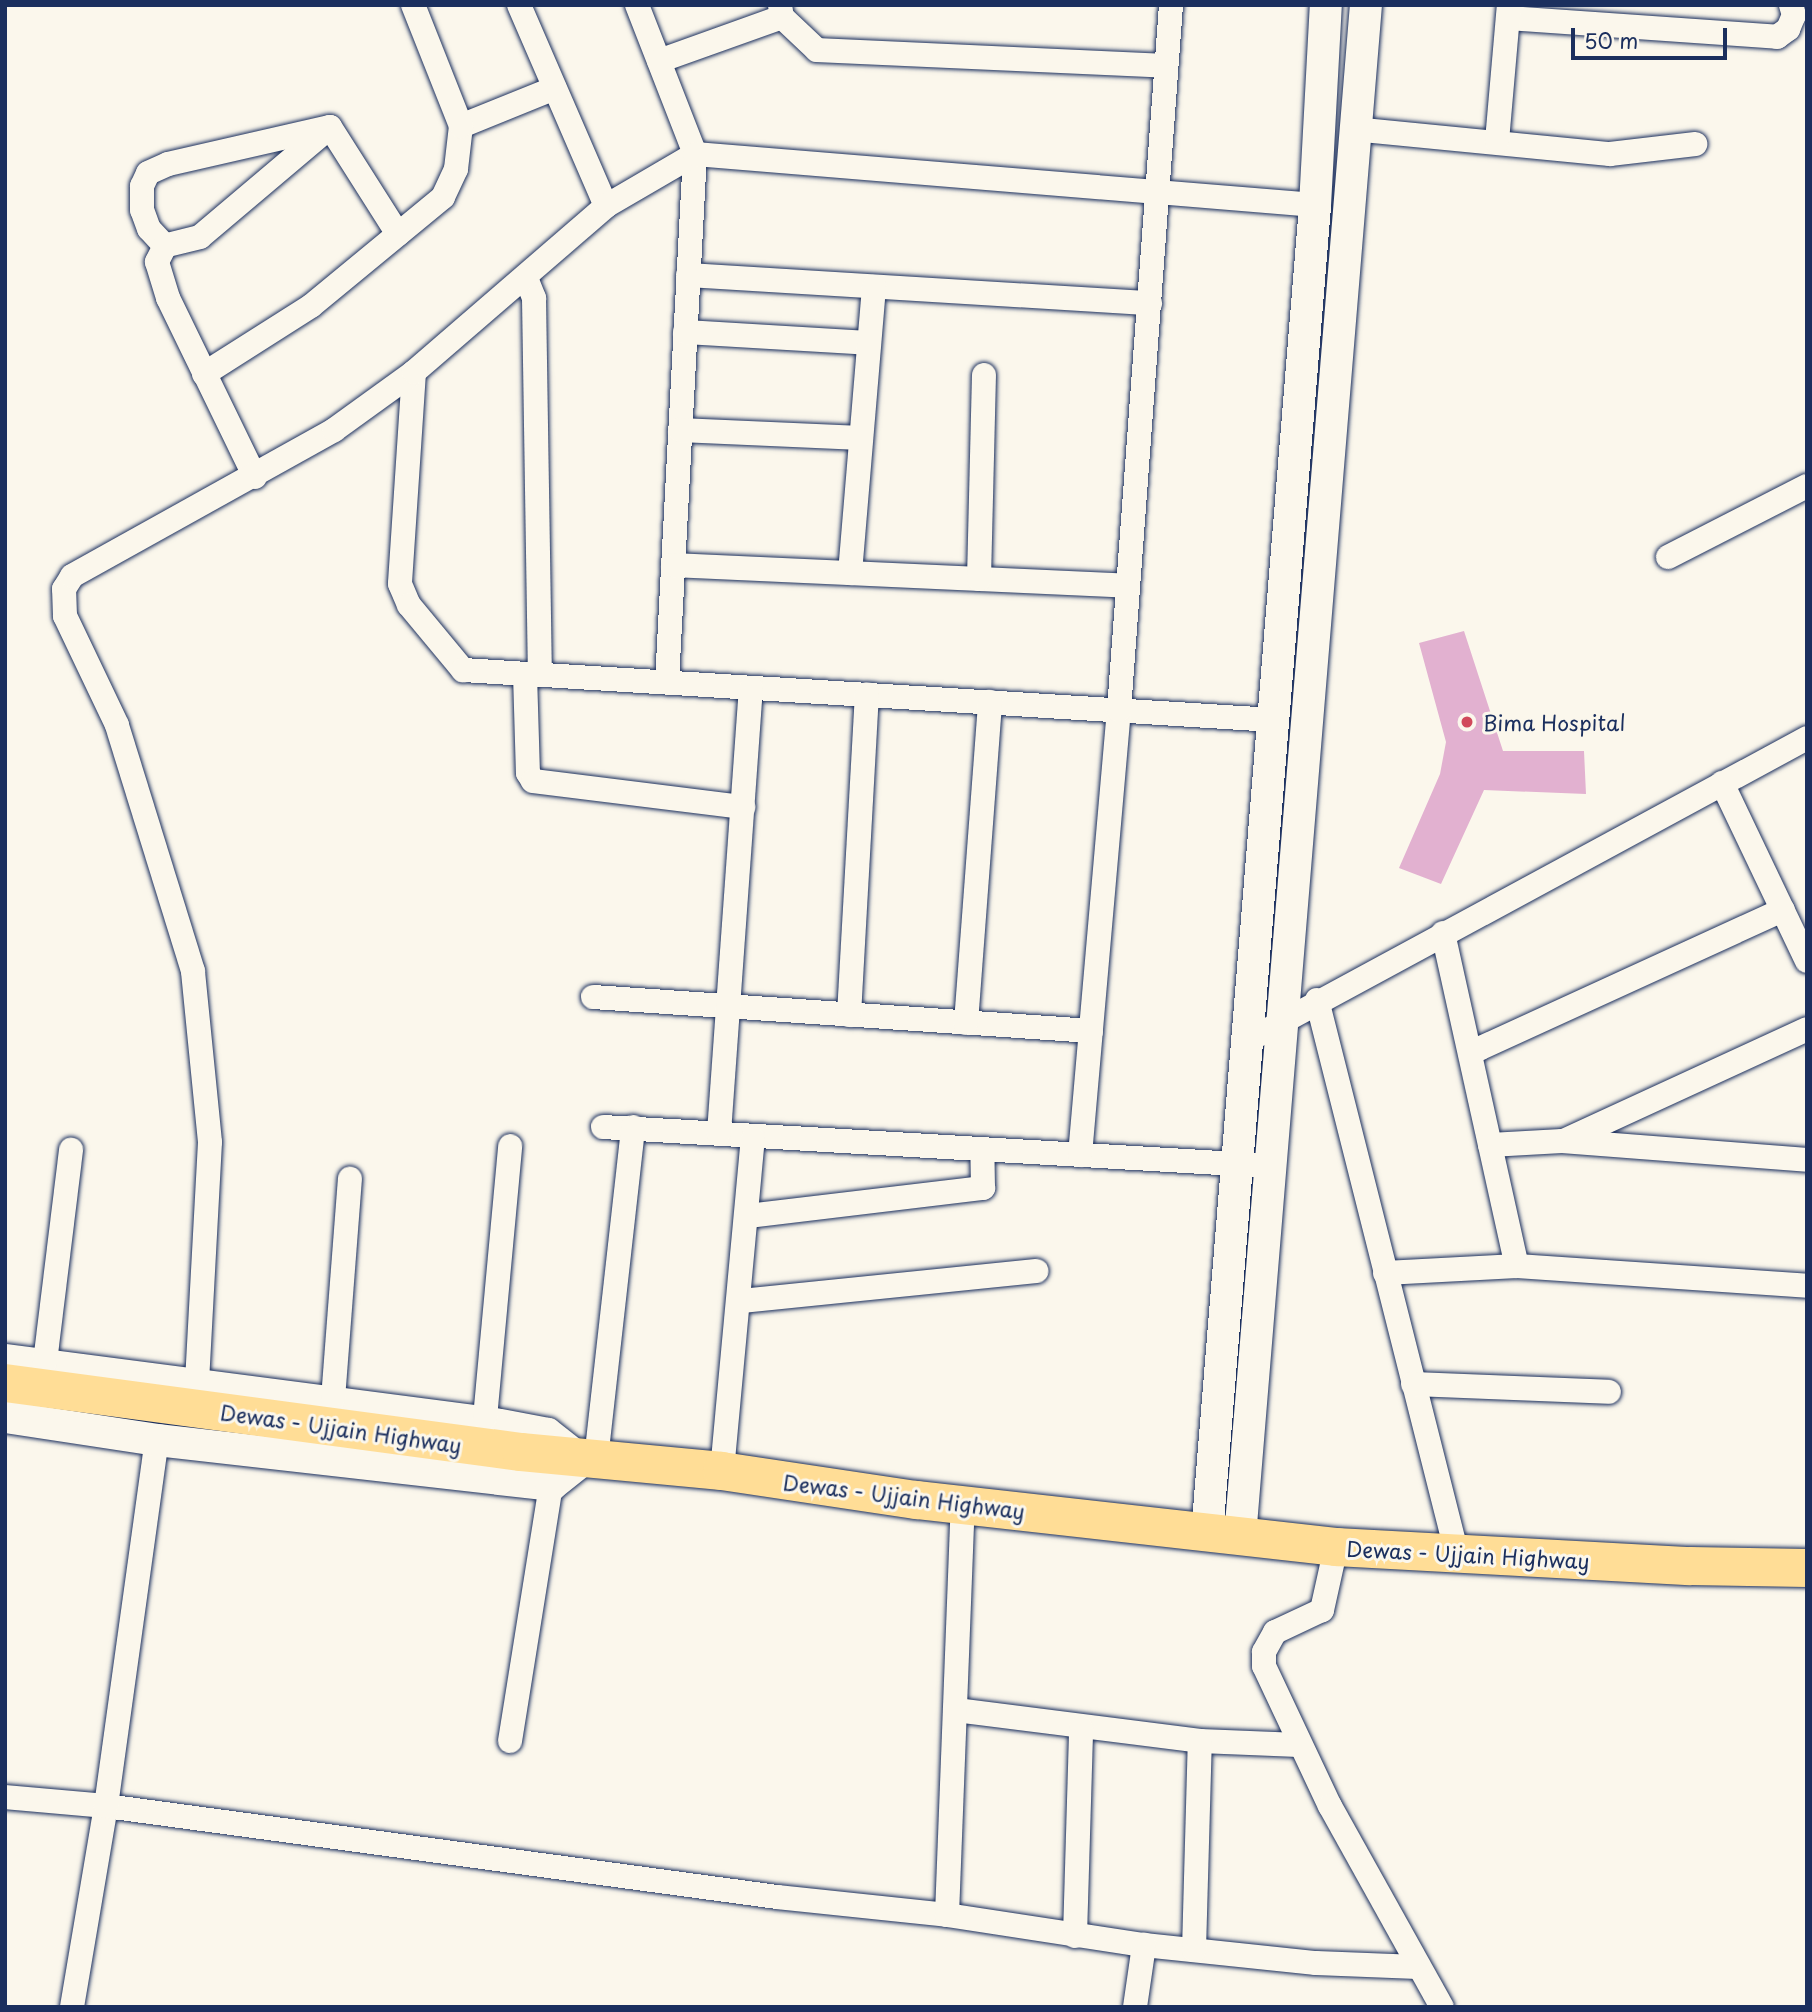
<!DOCTYPE html>
<style>
body{margin:0}
#map{position:relative;width:1812px;height:2012px;overflow:hidden;background:#fbf7ec;font-family:"Playpen Sans",sans-serif}
div>[style]{position:absolute}
.building>*{inset:0;background:#e2b1d0}
.roads{filter:drop-shadow(0 0 2px #1b2f5e) drop-shadow(0 0 2px #1b2f5e)}
.minor>*{height:24px;margin:-12px;padding:0 12px;transform-origin:12px;border-radius:12px;background:#fbf7ec}
.tertiary>*{height:32px;margin:-16px;padding:0 16px;transform-origin:16px;border-radius:16px;background:#fbf7ec}
.primary>*{height:38px;margin:-19px;padding:0 19px;transform-origin:19px;border-radius:19px;background:#ffdd96}
.dots>*{width:19px;height:19px;translate:-50% -50%;box-sizing:border-box;border:4px solid #fbf7ec;border-radius:50%}
span{translate:-50% -50%;white-space:nowrap;text-align:center;line-height:1.15;-webkit-text-stroke:6px #fbf7ec;paint-order:stroke}
.poi-label{font-size:21px;color:#1b2f5e}
.left{translate:0 -50%;text-align:left}
.street-label{font-size:21px;color:#1b2f5e}
.frame{position:absolute;inset:0;border:7px solid #1b2f5e;pointer-events:none}
.scale{position:absolute;left:1571px;top:28px;width:156px;height:32px;box-sizing:border-box;border:4px solid #1b2f5e;border-top:0;padding-left:9px;font-size:21px;line-height:24px;white-space:nowrap;color:#1b2f5e;-webkit-text-stroke:5px #fbf7ec;paint-order:stroke}
</style>
<div id="map">
<div class="building">
<i style="clip-path:polygon(1464px 631px,1503px 751px,1584px 751px,1586px 794px,1484px 790px,1441px 884px,1399px 868px,1440px 774px,1446px 742px,1419px 643px)"></i>
</div>
<div class="roads">
<div class="minor">
<i style="left:519px;top:5px;width:219px;rotate:66.6deg"></i>
<i style="left:637px;top:5px;width:160px;rotate:68.7deg"></i>
<i style="left:695px;top:154px;width:529px;rotate:93.04deg"></i>
<i style="left:780px;top:5px;width:12px;rotate:81deg"></i>
<i style="left:782px;top:17px;width:48px;rotate:43.3deg"></i>
<i style="left:817px;top:50px;width:349px;rotate:2.6deg"></i>
<i style="left:1508px;top:18px;width:270px;rotate:4deg"></i>
<i style="left:1777px;top:37px;width:14px;rotate:-36deg"></i>
<i style="left:1788px;top:29px;width:15px;rotate:-67deg"></i>
<i style="left:1794px;top:15px;width:10px;rotate:-107deg"></i>
<i style="left:659px;top:61px;width:131px;rotate:-19.7deg"></i>
<i style="left:461px;top:126px;width:101px;rotate:-22deg"></i>
<i style="left:330px;top:127px;width:170px;rotate:139.8deg"></i>
<i style="left:200px;top:237px;width:36px;rotate:166deg"></i>
<i style="left:165px;top:246px;width:23px;rotate:-133deg"></i>
<i style="left:149px;top:229px;width:20px;rotate:-110deg"></i>
<i style="left:142px;top:210px;width:24px;rotate:-90deg"></i>
<i style="left:142px;top:186px;width:14px;rotate:-65deg"></i>
<i style="left:148px;top:173px;width:22px;rotate:-24deg"></i>
<i style="left:168px;top:164px;width:166px;rotate:-12.9deg"></i>
<i style="left:330px;top:127px;width:127px;rotate:57.6deg"></i>
<i style="left:1353px;top:129px;width:258px;rotate:5.6deg"></i>
<i style="left:1610px;top:154px;width:86px;rotate:-6.7deg"></i>
<i style="left:1497px;top:141px;width:137px;rotate:-85deg"></i>
<i style="left:165px;top:246px;width:18px;rotate:117deg"></i>
<i style="left:157px;top:262px;width:38px;rotate:73deg"></i>
<i style="left:168px;top:298px;width:199px;rotate:64.1deg"></i>
<i style="left:688px;top:275px;width:463px;rotate:3.5deg"></i>
<i style="left:526px;top:278px;width:22px;rotate:68deg"></i>
<i style="left:534px;top:298px;width:376px;rotate:89.1deg"></i>
<i style="left:685px;top:332px;width:184px;rotate:3.4deg"></i>
<i style="left:414px;top:372px;width:212px;rotate:93.8deg"></i>
<i style="left:400px;top:584px;width:23px;rotate:67deg"></i>
<i style="left:409px;top:605px;width:85px;rotate:50.3deg"></i>
<i style="left:463px;top:670px;width:813px;rotate:3.53deg"></i>
<i style="left:204px;top:374px;width:127px;rotate:-32.4deg"></i>
<i style="left:311px;top:306px;width:171px;rotate:-39.5deg"></i>
<i style="left:443px;top:197px;width:31px;rotate:-65deg"></i>
<i style="left:456px;top:169px;width:43px;rotate:-83.4deg"></i>
<i style="left:461px;top:126px;width:130px;rotate:-111.6deg"></i>
<i style="left:680px;top:430px;width:181px;rotate:2.5deg"></i>
<i style="left:1668px;top:557px;width:156px;rotate:-27.1deg"></i>
<i style="left:673px;top:565px;width:455px;rotate:2.6deg"></i>
<i style="left:850px;top:573px;width:287px;rotate:-85.2deg"></i>
<i style="left:979px;top:579px;width:204px;rotate:-88.6deg"></i>
<i style="left:525px;top:674px;width:99px;rotate:88.3deg"></i>
<i style="left:528px;top:773px;width:9px;rotate:58deg"></i>
<i style="left:533px;top:781px;width:212px;rotate:7.1deg"></i>
<i style="left:1722px;top:783px;width:197px;rotate:64.5deg"></i>
<i style="left:1443px;top:933px;width:341px;rotate:77.5deg"></i>
<i style="left:593px;top:997px;width:499px;rotate:3.9deg"></i>
<i style="left:1317px;top:1000px;width:571px;rotate:75.82deg"></i>
<i style="left:849px;top:1015px;width:321px;rotate:-86.8deg"></i>
<i style="left:966px;top:1023px;width:322px;rotate:-85.7deg"></i>
<i style="left:1249px;top:1040px;width:634px;rotate:-28.42deg"></i>
<i style="left:1470px;top:1053px;width:344px;rotate:-24.6deg"></i>
<i style="left:603px;top:1127px;width:669px;rotate:3.34deg"></i>
<i style="left:719px;top:1133px;width:446px;rotate:-85.9deg"></i>
<i style="left:1566px;top:1140px;width:265px;rotate:-24.7deg"></i>
<i style="left:1490px;top:1145px;width:72px;rotate:-3.2deg"></i>
<i style="left:1562px;top:1141px;width:246px;rotate:4.4deg"></i>
<i style="left:1080px;top:1155px;width:447px;rotate:-85deg"></i>
<i style="left:1119px;top:710px;width:707px;rotate:-85.78deg"></i>
<i style="left:748px;top:1216px;width:237px;rotate:-6.8deg"></i>
<i style="left:983px;top:1188px;width:39px;rotate:-91deg"></i>
<i style="left:1385px;top:1273px;width:132px;rotate:-3deg"></i>
<i style="left:1517px;top:1266px;width:291px;rotate:3.9deg"></i>
<i style="left:741px;top:1301px;width:297px;rotate:-5.8deg"></i>
<i style="left:5px;top:1356px;width:484px;rotate:7.4deg"></i>
<i style="left:485px;top:1418px;width:65px;rotate:10.6deg"></i>
<i style="left:549px;top:1430px;width:42px;rotate:38.2deg"></i>
<i style="left:45px;top:1362px;width:214px;rotate:-83deg"></i>
<i style="left:197px;top:1382px;width:240px;rotate:-86.9deg"></i>
<i style="left:210px;top:1142px;width:172px;rotate:-95.7deg"></i>
<i style="left:193px;top:971px;width:257px;rotate:-107.2deg"></i>
<i style="left:117px;top:725px;width:121px;rotate:-115.5deg"></i>
<i style="left:65px;top:616px;width:27px;rotate:-92deg"></i>
<i style="left:64px;top:589px;width:15px;rotate:-58deg"></i>
<i style="left:72px;top:576px;width:300px;rotate:-29.1deg"></i>
<i style="left:334px;top:430px;width:99px;rotate:-35.9deg"></i>
<i style="left:414px;top:372px;width:254px;rotate:-40.8deg"></i>
<i style="left:606px;top:206px;width:103px;rotate:-30.3deg"></i>
<i style="left:695px;top:154px;width:622px;rotate:4.7deg"></i>
<i style="left:1413px;top:1384px;width:196px;rotate:2.3deg"></i>
<i style="left:333px;top:1399px;width:221px;rotate:-85.6deg"></i>
<i style="left:485px;top:1418px;width:273px;rotate:-84.7deg"></i>
<i style="left:596px;top:1459px;width:334px;rotate:-83.6deg"></i>
<i style="left:722px;top:1471px;width:334px;rotate:-84.7deg"></i>
<i style="left:1336px;top:1547px;width:65px;rotate:102.5deg"></i>
<i style="left:1322px;top:1610px;width:52px;rotate:154.9deg"></i>
<i style="left:1275px;top:1632px;width:23px;rotate:119deg"></i>
<i style="left:1264px;top:1652px;width:14px;rotate:90deg"></i>
<i style="left:1264px;top:1666px;width:155px;rotate:64.8deg"></i>
<i style="left:1330px;top:1806px;width:230px;rotate:60.9deg"></i>
<i style="left:956px;top:1710px;width:246px;rotate:7.2deg"></i>
<i style="left:1200px;top:1741px;width:99px;rotate:2.3deg"></i>
<i style="left:510px;top:1741px;width:259px;rotate:-80.9deg"></i>
<i style="left:5px;top:1797px;width:101px;rotate:5.1deg"></i>
<i style="left:106px;top:1806px;width:677px;rotate:7.72deg"></i>
<i style="left:777px;top:1897px;width:171px;rotate:6deg"></i>
<i style="left:947px;top:1915px;width:199px;rotate:8.7deg"></i>
<i style="left:1144px;top:1945px;width:173px;rotate:6deg"></i>
<i style="left:1316px;top:1963px;width:102px;rotate:2.2deg"></i>
<i style="left:947px;top:1915px;width:410px;rotate:-87.8deg"></i>
<i style="left:1075px;top:1936px;width:208px;rotate:-88.3deg"></i>
<i style="left:1194px;top:1950px;width:209px;rotate:-88.4deg"></i>
<i style="left:72px;top:2007px;width:204px;rotate:-80.4deg"></i>
<i style="left:106px;top:1806px;width:370px;rotate:-82.1deg"></i>
<i style="left:1135px;top:2007px;width:63px;rotate:-81.7deg"></i>
</div>
<div class="tertiary">
<i style="left:5px;top:1417px;width:154px;rotate:8.6deg"></i>
<i style="left:157px;top:1440px;width:397px;rotate:6.5deg"></i>
<i style="left:551px;top:1485px;width:43px;rotate:-38.5deg"></i>
<i style="left:1207px;top:1534px;width:1333px;rotate:-85.35deg"></i>
<i style="left:1315px;top:205px;width:200px;rotate:-86.9deg"></i>
<i style="left:1240px;top:1537px;width:1537px;rotate:-85.3deg"></i>
</div>
<div class="primary">
<i style="left:5px;top:1383px;width:521px;rotate:7.62deg"></i>
<i style="left:521px;top:1452px;width:202px;rotate:5.4deg"></i>
<i style="left:722px;top:1471px;width:197px;rotate:8.5deg"></i>
<i style="left:917px;top:1500px;width:422px;rotate:6.4deg"></i>
<i style="left:1336px;top:1547px;width:355px;rotate:3.1deg"></i>
<i style="left:1690px;top:1566px;width:117px;rotate:1deg"></i>
</div>
</div>
<div class="dots">
<i style="left:1467px;top:722px;background:#d1495b"></i>
</div>
<div class="poi-label">
<span class="left" style="left:1483px;top:722px">Bima Hospital</span>
</div>
<div class="street-label">
<span style="left:341px;top:1428px;rotate:8deg">Dewas - Ujjain Highway</span>
<span style="left:904px;top:1496px;rotate:7deg">Dewas - Ujjain Highway</span>
<span style="left:1468px;top:1554px;rotate:3deg">Dewas - Ujjain Highway</span>
</div>
<div class="frame"></div>
<div class="scale">50 m</div>
</div>
